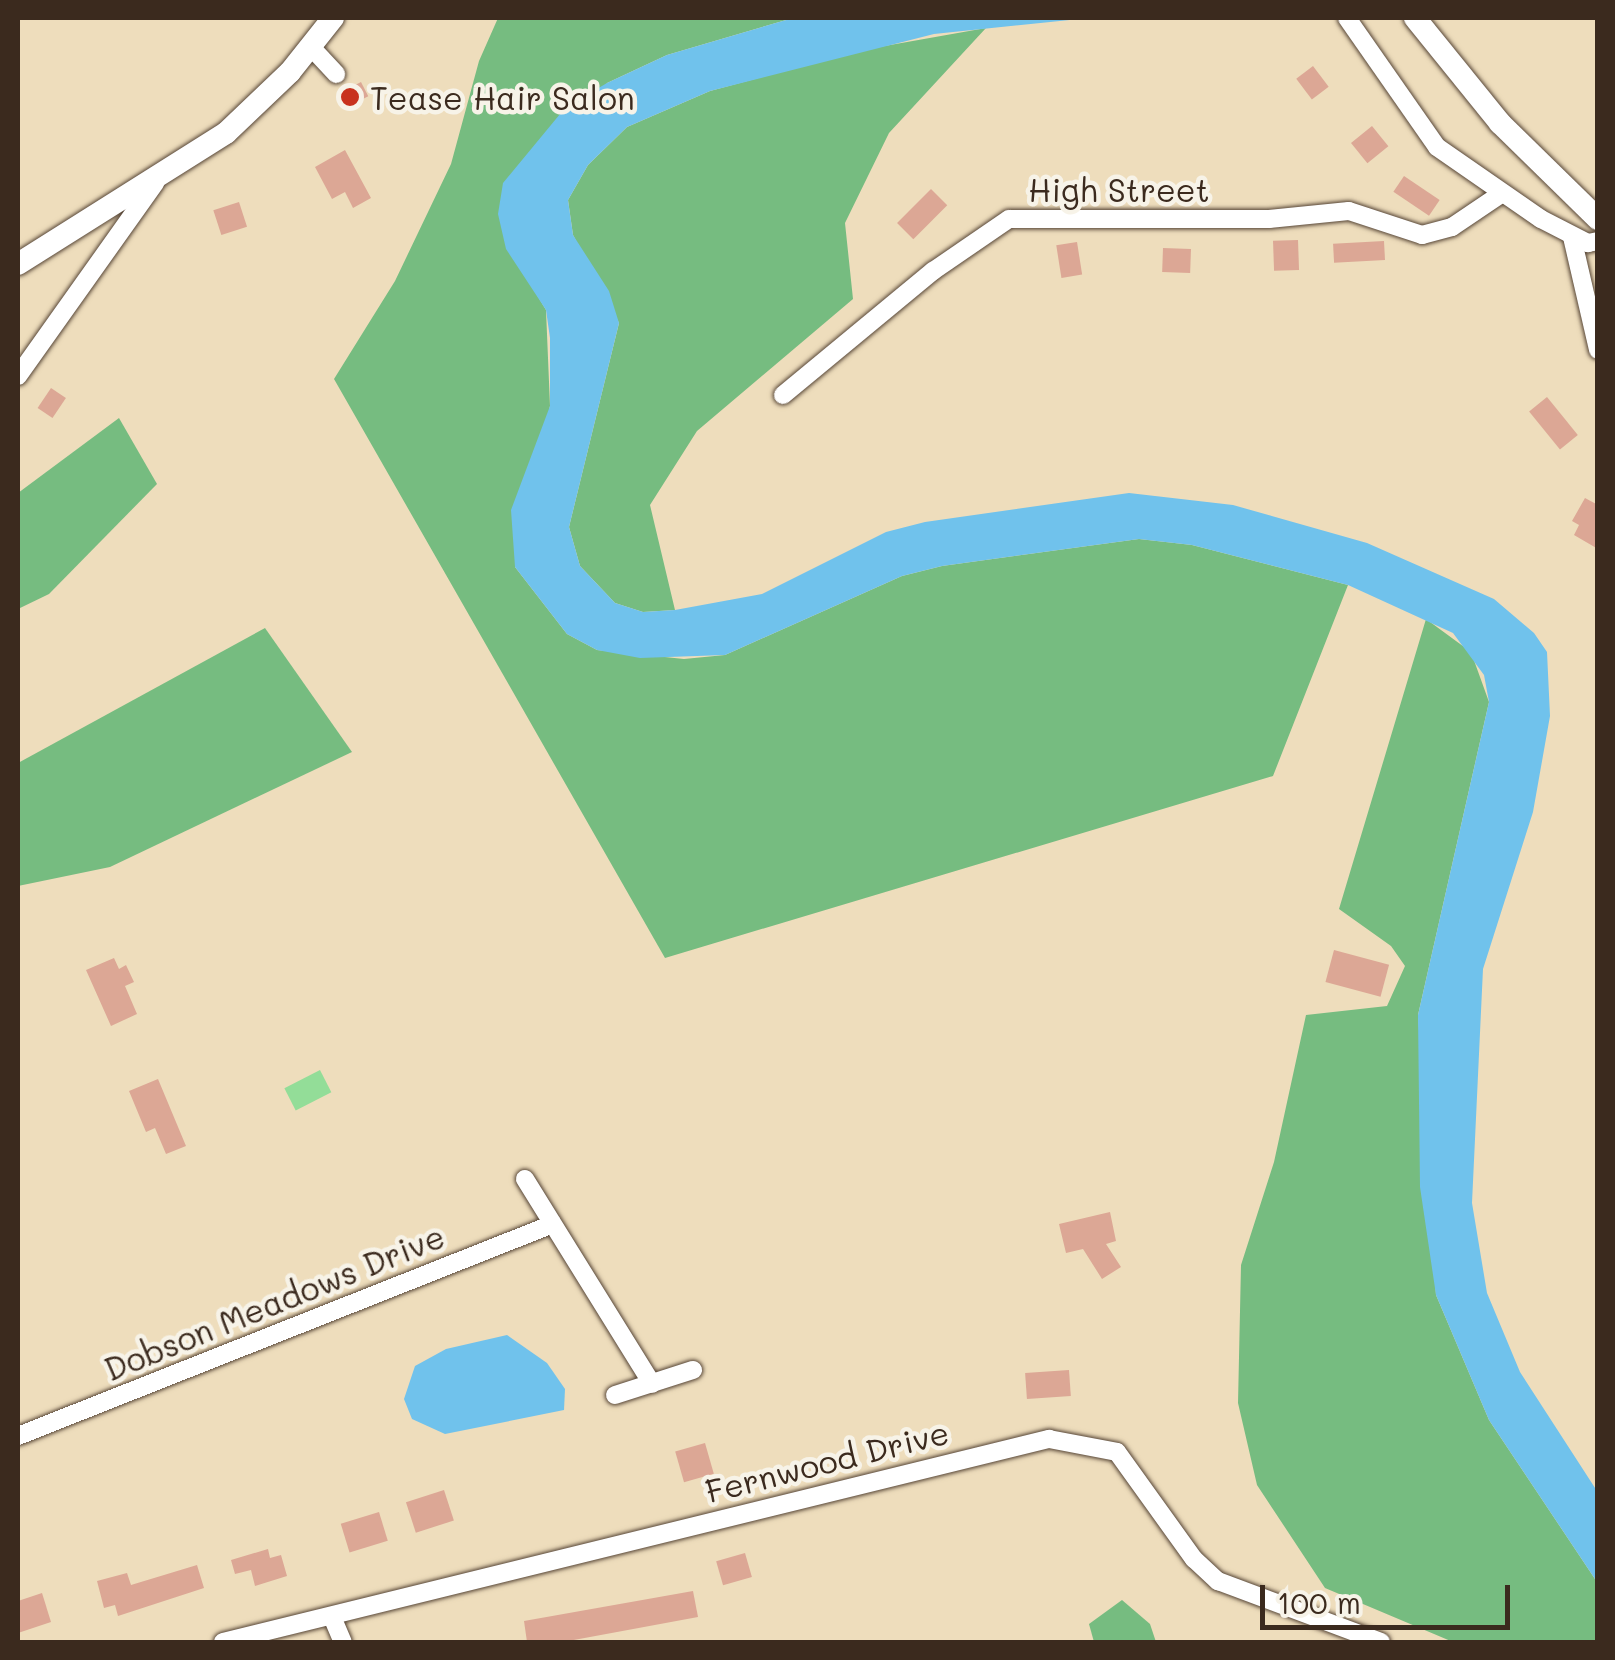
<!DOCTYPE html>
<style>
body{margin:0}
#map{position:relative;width:1615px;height:1660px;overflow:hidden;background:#eeddbc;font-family:Mali,sans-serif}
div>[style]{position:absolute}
.green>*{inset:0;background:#93dd98;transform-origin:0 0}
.forest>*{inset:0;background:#76bc80}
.water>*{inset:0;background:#70c2ec}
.building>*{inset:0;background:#dca795;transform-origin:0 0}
.roads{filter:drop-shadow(0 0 2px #564536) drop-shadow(0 0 2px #564536)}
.minor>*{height:18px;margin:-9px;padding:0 9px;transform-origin:9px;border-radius:9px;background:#fff}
.major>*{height:22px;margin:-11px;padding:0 11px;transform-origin:11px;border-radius:11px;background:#fff}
.dots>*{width:28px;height:28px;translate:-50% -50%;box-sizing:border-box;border:5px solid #f7f3e8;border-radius:50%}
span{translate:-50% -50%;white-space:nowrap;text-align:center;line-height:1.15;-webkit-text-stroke:9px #f7f3e8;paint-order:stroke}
.poi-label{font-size:32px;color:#3b2a1e}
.left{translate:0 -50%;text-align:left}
.street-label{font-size:32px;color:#3b2a1e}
.frame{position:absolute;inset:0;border:20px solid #3b2a1e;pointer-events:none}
.scale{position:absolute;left:1260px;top:1585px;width:250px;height:45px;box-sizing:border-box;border:5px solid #3b2a1e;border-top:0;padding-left:12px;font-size:30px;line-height:35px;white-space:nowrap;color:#3b2a1e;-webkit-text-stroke:8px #f7f3e8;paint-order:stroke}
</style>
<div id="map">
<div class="green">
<i style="left:320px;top:1070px;width:25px;height:40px;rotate:63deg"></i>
</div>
<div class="forest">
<i style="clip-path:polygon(498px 18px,793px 18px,667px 55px,607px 83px,528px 280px,546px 310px,550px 406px,515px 567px,567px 634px,597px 650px,684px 659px,725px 655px,902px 576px,942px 566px,1139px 539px,1192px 545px,1348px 585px,1273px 776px,665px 958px,334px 379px,395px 281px,451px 164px,479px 61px)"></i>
<i style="clip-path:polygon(986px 28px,889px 133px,845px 223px,853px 299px,697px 431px,650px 505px,675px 610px,643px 612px,615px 603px,580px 566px,569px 527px,619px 323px,573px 235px,568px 200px,588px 165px,627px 127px,710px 91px,862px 50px)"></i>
<i style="clip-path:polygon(119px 418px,157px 484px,49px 594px,18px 609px,18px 493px)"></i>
<i style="clip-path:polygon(1426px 619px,1471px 652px,1489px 702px,1418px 1015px,1436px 1295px,1489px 1420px,1597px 1582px,1597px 1642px,1453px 1642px,1325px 1588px,1257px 1485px,1238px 1403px,1241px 1265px,1274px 1162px,1306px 1015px,1387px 1006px,1405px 966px,1391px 946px,1339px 909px)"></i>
<i style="clip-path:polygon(265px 628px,352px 752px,110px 867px,18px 886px,18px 763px)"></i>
<i style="clip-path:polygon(1122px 1600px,1150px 1624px,1156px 1642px,1094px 1642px,1089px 1624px)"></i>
</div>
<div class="water">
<i style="clip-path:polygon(793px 18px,1089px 18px,934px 34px,710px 91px,627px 127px,588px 165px,568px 200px,573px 235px,609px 291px,619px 323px,569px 527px,580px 566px,615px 603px,643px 612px,675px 610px,762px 594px,886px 532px,925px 522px,1129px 493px,1233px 505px,1367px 543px,1494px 599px,1534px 633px,1547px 652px,1550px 716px,1533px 812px,1483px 969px,1472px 1203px,1487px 1293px,1520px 1372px,1597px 1491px,1597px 1582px,1489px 1420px,1436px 1295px,1420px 1187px,1418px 1015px,1489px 702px,1484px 675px,1453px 633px,1348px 585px,1192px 545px,1139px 539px,942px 566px,902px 576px,725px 655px,640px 658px,597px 650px,567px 634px,515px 567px,511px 510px,550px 406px,550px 338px,546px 310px,506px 249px,498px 214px,503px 183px,565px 108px,607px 83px,667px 55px)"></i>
<i style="clip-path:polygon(507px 1335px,547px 1363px,565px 1389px,564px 1410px,445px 1434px,412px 1419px,404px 1399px,415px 1366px,446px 1349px)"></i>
</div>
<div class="building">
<i style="left:1313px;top:66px;width:26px;height:21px;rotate:53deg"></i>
<i style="left:361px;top:82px;width:16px;height:22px;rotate:63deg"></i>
<i style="left:1372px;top:126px;width:26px;height:27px;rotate:51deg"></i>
<i style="clip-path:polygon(345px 150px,371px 198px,353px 208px,345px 192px,332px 199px,315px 167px)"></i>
<i style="left:1404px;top:176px;width:43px;height:19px;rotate:34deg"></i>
<i style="left:931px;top:189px;width:23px;height:48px;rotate:45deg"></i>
<i style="left:239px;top:202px;width:26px;height:27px;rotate:72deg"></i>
<i style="left:1298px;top:240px;width:30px;height:25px;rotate:88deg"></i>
<i style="left:1384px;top:241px;width:19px;height:51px;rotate:87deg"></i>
<i style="left:1077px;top:242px;width:33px;height:21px;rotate:81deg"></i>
<i style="left:1163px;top:248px;width:28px;height:24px;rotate:2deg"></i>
<i style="left:51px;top:388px;width:18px;height:24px;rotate:34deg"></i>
<i style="left:1547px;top:397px;width:49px;height:23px;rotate:51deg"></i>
<i style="clip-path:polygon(1585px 498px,1598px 505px,1598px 549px,1574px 535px,1579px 525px,1572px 521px)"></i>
<i style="left:1334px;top:950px;width:57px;height:33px;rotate:15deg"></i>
<i style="clip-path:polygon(114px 958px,119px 969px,126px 965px,134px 982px,125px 986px,137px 1014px,111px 1026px,86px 970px)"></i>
<i style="clip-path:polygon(158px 1079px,186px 1146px,166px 1154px,155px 1128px,146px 1132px,129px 1091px)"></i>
<i style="clip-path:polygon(1110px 1212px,1116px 1241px,1106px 1244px,1121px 1267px,1102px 1279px,1083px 1249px,1066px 1253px,1059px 1224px)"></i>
<i style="left:1069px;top:1370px;width:26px;height:44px;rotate:86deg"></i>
<i style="left:705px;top:1443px;width:32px;height:31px;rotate:74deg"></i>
<i style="left:444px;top:1490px;width:32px;height:40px;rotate:72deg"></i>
<i style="left:379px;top:1512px;width:30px;height:40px;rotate:73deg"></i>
<i style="clip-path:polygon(268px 1549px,270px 1558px,281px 1555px,287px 1576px,255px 1586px,251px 1570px,235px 1574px,231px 1560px)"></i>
<i style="left:745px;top:1553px;width:25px;height:30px;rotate:74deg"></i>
<i style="clip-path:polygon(197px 1565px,204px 1588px,118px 1616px,115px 1605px,104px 1608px,97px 1581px,127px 1573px,131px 1585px)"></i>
<i style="clip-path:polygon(693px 1591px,698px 1617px,563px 1642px,527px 1642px,524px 1621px)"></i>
<i style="clip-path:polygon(42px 1593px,51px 1622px,18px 1633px,18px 1601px)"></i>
</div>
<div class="roads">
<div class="minor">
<i style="left:1347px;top:18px;width:157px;rotate:55.1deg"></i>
<i style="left:1437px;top:147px;width:126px;rotate:34.7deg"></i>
<i style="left:1541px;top:219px;width:53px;rotate:27.1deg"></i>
<i style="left:1588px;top:243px;width:10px;rotate:-11deg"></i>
<i style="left:311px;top:47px;width:37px;rotate:47deg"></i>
<i style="left:1572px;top:237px;width:116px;rotate:77deg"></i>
<i style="left:18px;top:376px;width:237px;rotate:-54.6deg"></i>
<i style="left:783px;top:395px;width:195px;rotate:-39.6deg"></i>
<i style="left:933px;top:271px;width:92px;rotate:-34.4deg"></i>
<i style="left:1009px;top:219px;width:260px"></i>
<i style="left:1269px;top:219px;width:80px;rotate:-5.7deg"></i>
<i style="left:1349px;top:211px;width:77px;rotate:18.2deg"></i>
<i style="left:1422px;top:235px;width:31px;rotate:-15deg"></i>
<i style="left:1452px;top:227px;width:59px;rotate:-34deg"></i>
<i style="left:525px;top:1179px;width:241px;rotate:58.2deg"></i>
<i style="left:615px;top:1395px;width:82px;rotate:-17.8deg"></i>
<i style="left:18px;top:1436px;width:575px;rotate:-21.62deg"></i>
<i style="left:333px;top:1619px;width:25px;rotate:67deg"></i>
<i style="left:223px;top:1642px;width:851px;rotate:-13.81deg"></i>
<i style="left:1049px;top:1439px;width:69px;rotate:10.8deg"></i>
<i style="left:1117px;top:1452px;width:132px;rotate:54.3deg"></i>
<i style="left:1194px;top:1559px;width:33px;rotate:43deg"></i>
<i style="left:1218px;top:1581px;width:174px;rotate:20.5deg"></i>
</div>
<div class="major">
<i style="left:1415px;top:18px;width:135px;rotate:51deg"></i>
<i style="left:1500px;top:123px;width:137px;rotate:44.4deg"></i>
<i style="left:18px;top:264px;width:246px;rotate:-32.2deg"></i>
<i style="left:226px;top:133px;width:88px;rotate:-43.6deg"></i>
<i style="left:290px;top:72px;width:69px;rotate:-51.5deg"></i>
</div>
</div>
<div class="dots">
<i style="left:350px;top:97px;background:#c8321e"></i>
</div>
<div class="poi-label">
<span class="left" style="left:370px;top:97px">Tease Hair Salon</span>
</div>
<div class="street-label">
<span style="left:1119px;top:189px">High Street</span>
<span style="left:274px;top:1302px;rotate:-22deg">Dobson Meadows Drive</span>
<span style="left:827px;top:1461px;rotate:-14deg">Fernwood Drive</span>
</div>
<div class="frame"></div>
<div class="scale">100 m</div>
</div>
